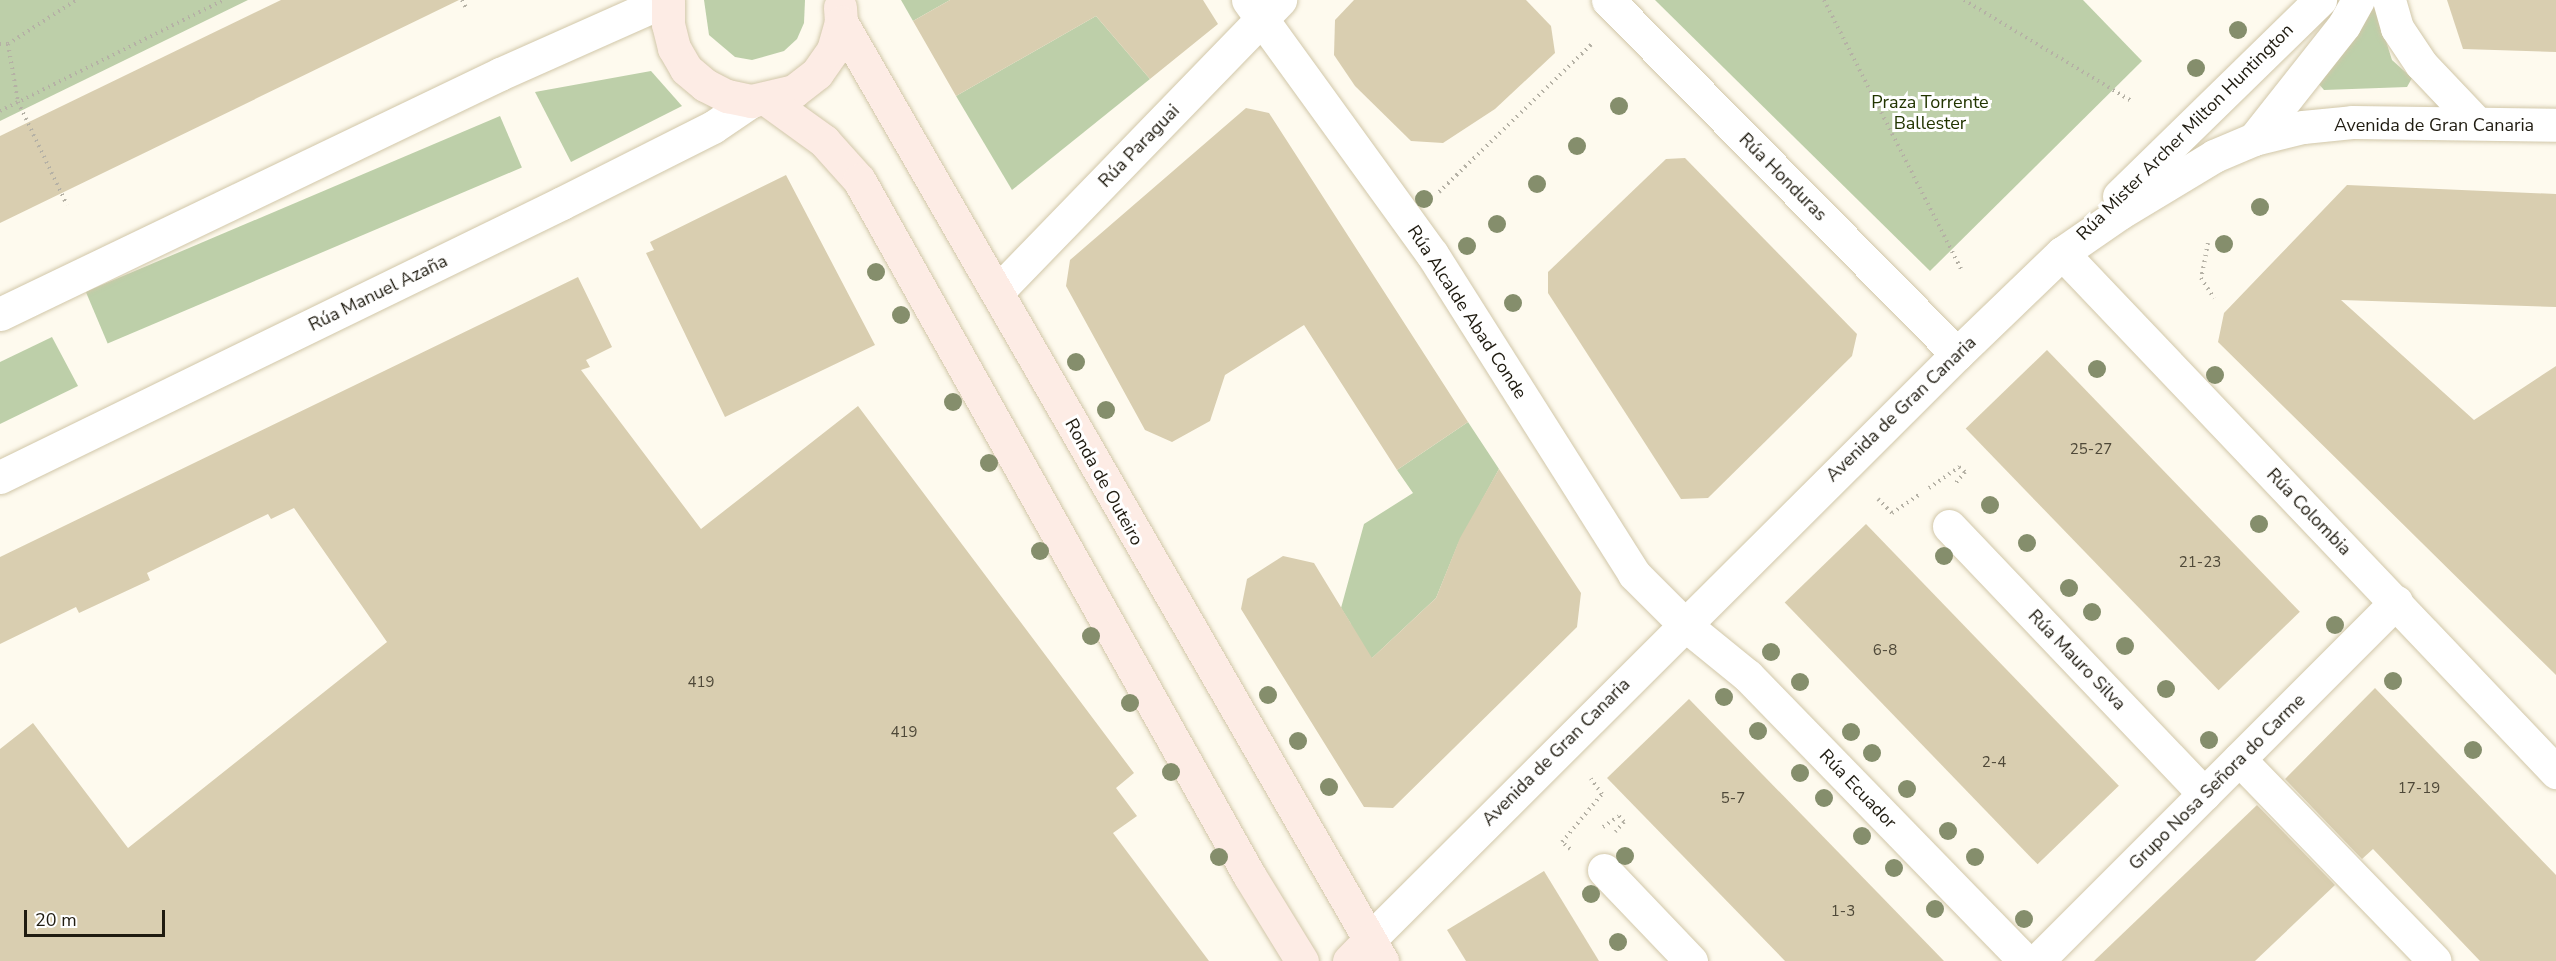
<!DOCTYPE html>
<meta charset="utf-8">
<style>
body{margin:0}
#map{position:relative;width:2556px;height:961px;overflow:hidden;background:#fefaee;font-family:"Nunito Sans",sans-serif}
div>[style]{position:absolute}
.green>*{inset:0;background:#bdcfa9;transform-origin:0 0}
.building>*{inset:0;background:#d9ceb0;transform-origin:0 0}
.path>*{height:4px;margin-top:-2px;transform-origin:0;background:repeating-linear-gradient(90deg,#b5b1a5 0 1.5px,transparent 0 6px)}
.roads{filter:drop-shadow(0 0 2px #d1c7a9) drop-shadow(0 0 2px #d1c7a9)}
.street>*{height:33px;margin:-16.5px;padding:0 16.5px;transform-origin:16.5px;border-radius:16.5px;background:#fff}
.secondary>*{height:33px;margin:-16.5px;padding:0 16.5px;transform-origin:16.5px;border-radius:16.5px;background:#fdece5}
.trees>*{width:18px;height:18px;margin:-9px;border-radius:50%;background:#858e6c}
span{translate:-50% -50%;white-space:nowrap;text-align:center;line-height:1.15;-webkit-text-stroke:6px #fff;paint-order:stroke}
.number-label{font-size:15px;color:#4e4838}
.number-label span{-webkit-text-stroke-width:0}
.park-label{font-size:18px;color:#223501}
.street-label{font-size:18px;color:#1f1b10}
.scale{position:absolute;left:24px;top:910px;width:141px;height:27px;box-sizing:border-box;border:3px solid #1f1b10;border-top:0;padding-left:8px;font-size:18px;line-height:21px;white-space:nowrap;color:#1f1b10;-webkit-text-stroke:4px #fff;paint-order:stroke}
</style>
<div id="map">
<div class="green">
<i style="clip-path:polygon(0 0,248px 0,0 121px)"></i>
<i style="clip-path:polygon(704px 0,805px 0,804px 23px,797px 39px,784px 51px,752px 60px,735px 57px,709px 35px)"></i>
<i style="clip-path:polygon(901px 0,950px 0,913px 21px)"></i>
<i style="clip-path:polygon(1655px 0,2083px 0,2142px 61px,1930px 271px)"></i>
<i style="clip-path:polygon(2373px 0,2392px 60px,2412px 78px,2407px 87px,2324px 90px,2318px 83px)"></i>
<i style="clip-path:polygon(1096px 16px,1150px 79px,1012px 190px,956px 96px)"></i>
<i style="clip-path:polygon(651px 71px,682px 106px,571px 162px,535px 92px)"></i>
<i style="left:500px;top:116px;width:56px;height:450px;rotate:67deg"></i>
<i style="clip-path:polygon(52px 337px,78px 386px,0 424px,0 362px)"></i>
<i style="clip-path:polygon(1468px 422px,1499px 469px,1458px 544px,1436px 598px,1371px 659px,1343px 629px,1351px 624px,1341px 608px,1364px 524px,1413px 493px,1397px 470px)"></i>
</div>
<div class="building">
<i style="clip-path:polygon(281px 0,459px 0,0 223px,0 136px)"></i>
<i style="clip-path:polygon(950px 0,1203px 0,1218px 24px,1150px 79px,1096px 16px,956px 96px,913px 21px)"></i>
<i style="clip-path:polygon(1354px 0,1526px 0,1551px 26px,1555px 53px,1495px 109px,1443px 143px,1411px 141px,1355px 86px,1334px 55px,1335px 20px)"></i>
<i style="clip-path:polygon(2447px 0,2556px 0,2556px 52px,2463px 49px)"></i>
<i style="clip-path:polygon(1246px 108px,1269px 113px,1468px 422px,1397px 470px,1304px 325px,1225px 375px,1210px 421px,1172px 442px,1145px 430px,1066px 286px,1070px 260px)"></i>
<i style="clip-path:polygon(1685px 158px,1857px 334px,1852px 356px,1708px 498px,1681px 499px,1548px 293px,1548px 272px,1666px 159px)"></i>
<i style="clip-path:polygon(786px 175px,875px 345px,725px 417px,646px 253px,654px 250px,650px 242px)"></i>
<i style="clip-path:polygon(2347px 185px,2556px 194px,2556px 307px,2341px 300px,2474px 420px,2556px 366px,2556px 675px,2218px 342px,2224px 313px)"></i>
<i style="clip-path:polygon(578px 277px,612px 347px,586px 360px,590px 367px,581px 370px,701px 529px,858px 406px,1134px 773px,1116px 788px,1137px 816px,1113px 833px,1209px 961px,0 961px,0 749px,33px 723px,128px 848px,387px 642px,294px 508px,271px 519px,268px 514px,147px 573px,150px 580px,79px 613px,76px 607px,0 644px,0 557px)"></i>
<i style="left:2047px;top:350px;width:364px;height:113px;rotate:46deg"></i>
<i style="clip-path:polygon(1499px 469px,1581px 593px,1577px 627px,1393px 808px,1364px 807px,1241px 609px,1247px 579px,1283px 556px,1314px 563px,1372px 658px,1436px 598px,1460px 538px)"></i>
<i style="left:1866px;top:524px;width:364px;height:113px;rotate:46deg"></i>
<i style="clip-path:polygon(2375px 688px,2556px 875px,2556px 961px,2480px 961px,2373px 849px,2362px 859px,2285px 779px)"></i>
<i style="clip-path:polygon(1689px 699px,1878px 893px,1944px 961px,1785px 961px,1607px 778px)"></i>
<i style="clip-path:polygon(2257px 805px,2335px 885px,2255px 961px,2094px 961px)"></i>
<i style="clip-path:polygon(1544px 871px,1599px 961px,1466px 961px,1447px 930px)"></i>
</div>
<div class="path">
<i style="left:462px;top:0;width:11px;rotate:63deg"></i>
<i style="left:1824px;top:0;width:304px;rotate:63deg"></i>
<i style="left:1964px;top:0;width:197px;rotate:31.1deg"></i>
<i style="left:0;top:44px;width:8px"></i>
<i style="left:8px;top:44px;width:81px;rotate:-32.9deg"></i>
<i style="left:8px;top:44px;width:59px;rotate:80.2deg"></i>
<i style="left:18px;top:102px;width:114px;rotate:64.6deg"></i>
<i style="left:0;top:111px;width:250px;rotate:-26.4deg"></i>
<i style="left:1439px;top:192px;width:214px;rotate:-44.1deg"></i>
<i style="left:2208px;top:243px;width:36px;rotate:101deg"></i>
<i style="left:2201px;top:278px;width:24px;rotate:57deg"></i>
<i style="left:1929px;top:488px;width:37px;rotate:-35deg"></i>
<i style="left:1959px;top:467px;width:8px;rotate:40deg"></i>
<i style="left:1965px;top:472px;width:17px;rotate:130deg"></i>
<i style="left:1878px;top:499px;width:20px;rotate:45deg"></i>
<i style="left:1892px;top:513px;width:34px;rotate:-34deg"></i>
<i style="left:1603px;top:827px;width:19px;rotate:-35deg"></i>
<i style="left:1619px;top:816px;width:8px;rotate:50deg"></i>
<i style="left:1624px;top:822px;width:13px;rotate:132deg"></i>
<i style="left:1570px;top:849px;width:11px;rotate:-139deg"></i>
<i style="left:1562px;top:842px;width:62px;rotate:-50.2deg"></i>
<i style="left:1602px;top:794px;width:19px;rotate:-126deg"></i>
</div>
<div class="roads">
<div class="street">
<i style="left:1248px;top:0;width:314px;rotate:54.1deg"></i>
<i style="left:1432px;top:254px;width:378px;rotate:57.7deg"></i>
<i style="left:1634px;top:574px;width:71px;rotate:45deg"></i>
<i style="left:1684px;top:624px;width:82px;rotate:39.1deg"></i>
<i style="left:1748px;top:676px;width:397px;rotate:45.8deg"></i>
<i style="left:1608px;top:0;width:497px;rotate:45.4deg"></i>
<i style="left:2389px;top:0;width:29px;rotate:74deg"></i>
<i style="left:2397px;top:28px;width:43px;rotate:56.3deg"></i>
<i style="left:2421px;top:64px;width:81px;rotate:46.5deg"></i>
<i style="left:2254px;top:139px;width:145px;rotate:-51.7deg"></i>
<i style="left:2344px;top:25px;width:29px;rotate:-61deg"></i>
<i style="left:2119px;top:196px;width:281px;rotate:-44.3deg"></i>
<i style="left:2062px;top:253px;width:717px;rotate:46.41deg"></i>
<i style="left:997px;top:292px;width:407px;rotate:-45.9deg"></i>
<i style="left:0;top:314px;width:555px;rotate:-25.64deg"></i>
<i style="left:500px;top:74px;width:182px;rotate:-24deg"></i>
<i style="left:0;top:477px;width:625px;rotate:-25.99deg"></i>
<i style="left:562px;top:203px;width:169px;rotate:-26.7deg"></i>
<i style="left:713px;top:127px;width:46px;rotate:-34.4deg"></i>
<i style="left:1949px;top:526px;width:370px;rotate:46.4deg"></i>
<i style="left:2239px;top:759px;width:281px;rotate:45.9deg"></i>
<i style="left:1604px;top:870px;width:126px;rotate:46.3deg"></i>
<i style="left:1369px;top:940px;width:830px;rotate:-44.9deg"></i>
<i style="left:1957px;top:354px;width:146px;rotate:-43.9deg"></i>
<i style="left:2062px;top:253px;width:70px;rotate:-34.6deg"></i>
<i style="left:2120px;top:213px;width:110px;rotate:-31.2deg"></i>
<i style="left:2214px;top:156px;width:43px;rotate:-23deg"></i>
<i style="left:2254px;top:139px;width:50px;rotate:-13.8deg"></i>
<i style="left:2303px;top:127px;width:49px;rotate:-5.8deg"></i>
<i style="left:2352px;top:122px;width:204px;rotate:0.8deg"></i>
<i style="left:2037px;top:961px;width:508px;rotate:-45deg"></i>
</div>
<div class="secondary">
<i style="left:668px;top:0;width:24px;rotate:90deg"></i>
<i style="left:668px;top:24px;width:25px;rotate:76deg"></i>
<i style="left:674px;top:48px;width:24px;rotate:60deg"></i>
<i style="left:686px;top:69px;width:25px;rotate:40deg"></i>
<i style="left:705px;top:85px;width:25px;rotate:27deg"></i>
<i style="left:727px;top:96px;width:25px;rotate:12deg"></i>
<i style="left:751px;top:101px;width:44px;rotate:-13.1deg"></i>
<i style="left:794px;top:91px;width:29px;rotate:-38deg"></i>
<i style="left:817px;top:73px;width:28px;rotate:-55deg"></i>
<i style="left:833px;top:50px;width:29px;rotate:-74deg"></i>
<i style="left:841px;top:22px;width:15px;rotate:-94deg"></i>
<i style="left:841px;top:22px;width:1084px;rotate:60.05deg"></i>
<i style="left:766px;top:99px;width:72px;rotate:35.9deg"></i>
<i style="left:824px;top:141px;width:52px;rotate:48.1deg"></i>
<i style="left:859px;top:180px;width:797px;rotate:60.7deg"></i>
<i style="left:1249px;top:875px;width:101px;rotate:58.4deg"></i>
<i style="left:1349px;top:961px;width:29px;rotate:-46deg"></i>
</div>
</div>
<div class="trees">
<i style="left:2238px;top:30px"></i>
<i style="left:2196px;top:68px"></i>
<i style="left:1619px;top:106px"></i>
<i style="left:1577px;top:146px"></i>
<i style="left:1537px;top:184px"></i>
<i style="left:1424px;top:199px"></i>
<i style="left:2260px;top:207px"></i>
<i style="left:1497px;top:224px"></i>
<i style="left:2224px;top:244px"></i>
<i style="left:1467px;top:246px"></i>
<i style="left:876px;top:272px"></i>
<i style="left:1513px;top:303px"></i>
<i style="left:901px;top:315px"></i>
<i style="left:1076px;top:362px"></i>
<i style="left:2097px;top:369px"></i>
<i style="left:2215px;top:375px"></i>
<i style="left:953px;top:402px"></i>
<i style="left:1106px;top:410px"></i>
<i style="left:989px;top:463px"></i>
<i style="left:1990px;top:505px"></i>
<i style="left:2259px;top:524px"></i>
<i style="left:2027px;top:543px"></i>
<i style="left:1040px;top:551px"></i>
<i style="left:1944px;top:556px"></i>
<i style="left:2069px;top:588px"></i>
<i style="left:2092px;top:612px"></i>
<i style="left:2335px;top:625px"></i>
<i style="left:1091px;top:636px"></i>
<i style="left:2125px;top:646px"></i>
<i style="left:1771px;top:652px"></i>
<i style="left:2393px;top:681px"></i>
<i style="left:1800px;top:682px"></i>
<i style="left:2166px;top:689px"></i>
<i style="left:1268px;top:695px"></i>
<i style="left:1724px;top:697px"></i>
<i style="left:1130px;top:703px"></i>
<i style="left:1758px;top:731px"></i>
<i style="left:1851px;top:732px"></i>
<i style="left:2209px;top:740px"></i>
<i style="left:1298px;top:741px"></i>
<i style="left:2473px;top:750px"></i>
<i style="left:1872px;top:753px"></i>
<i style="left:1171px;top:772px"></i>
<i style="left:1800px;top:773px"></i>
<i style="left:1329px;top:787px"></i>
<i style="left:1907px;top:789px"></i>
<i style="left:1824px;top:798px"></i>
<i style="left:1948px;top:831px"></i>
<i style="left:1862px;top:836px"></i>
<i style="left:1625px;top:856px"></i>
<i style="left:1219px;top:857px"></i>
<i style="left:1975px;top:857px"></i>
<i style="left:1894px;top:868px"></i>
<i style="left:1591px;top:894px"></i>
<i style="left:1935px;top:909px"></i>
<i style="left:2024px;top:919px"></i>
<i style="left:1618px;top:942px"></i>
</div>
<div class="number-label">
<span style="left:2091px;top:450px">25-27</span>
<span style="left:2200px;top:563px">21-23</span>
<span style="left:1885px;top:651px">6-8</span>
<span style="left:701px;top:683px">419</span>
<span style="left:904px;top:733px">419</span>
<span style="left:1994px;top:763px">2-4</span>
<span style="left:2419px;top:789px">17-19</span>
<span style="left:1733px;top:799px">5-7</span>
<span style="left:1843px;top:912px">1-3</span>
</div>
<div class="park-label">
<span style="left:1930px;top:113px">Praza Torrente<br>Ballester</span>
</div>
<div class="street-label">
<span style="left:2434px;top:125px">Avenida de Gran Canaria</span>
<span style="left:2185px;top:132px;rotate:-45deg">Rúa Mister Archer Milton Huntington</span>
<span style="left:1139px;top:146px;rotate:-46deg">Rúa Paraguai</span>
<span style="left:1783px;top:177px;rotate:45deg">Rúa Honduras</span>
<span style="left:378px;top:293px;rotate:-26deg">Rúa Manuel Azaña</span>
<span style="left:1467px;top:312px;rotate:57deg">Rúa Alcalde Abad Conde</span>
<span style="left:1901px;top:409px;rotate:-44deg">Avenida de Gran Canaria</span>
<span style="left:1104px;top:482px;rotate:61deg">Ronda de Outeiro</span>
<span style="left:2309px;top:512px;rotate:46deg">Rúa Colombia</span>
<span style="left:2077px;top:660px;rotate:46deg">Rúa Mauro Silva</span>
<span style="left:1556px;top:752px;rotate:-45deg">Avenida de Gran Canaria</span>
<span style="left:2217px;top:782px;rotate:-45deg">Grupo Nosa Señora do Carme</span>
<span style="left:1858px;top:789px;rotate:46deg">Rúa Ecuador</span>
</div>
<div class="scale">20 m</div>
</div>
